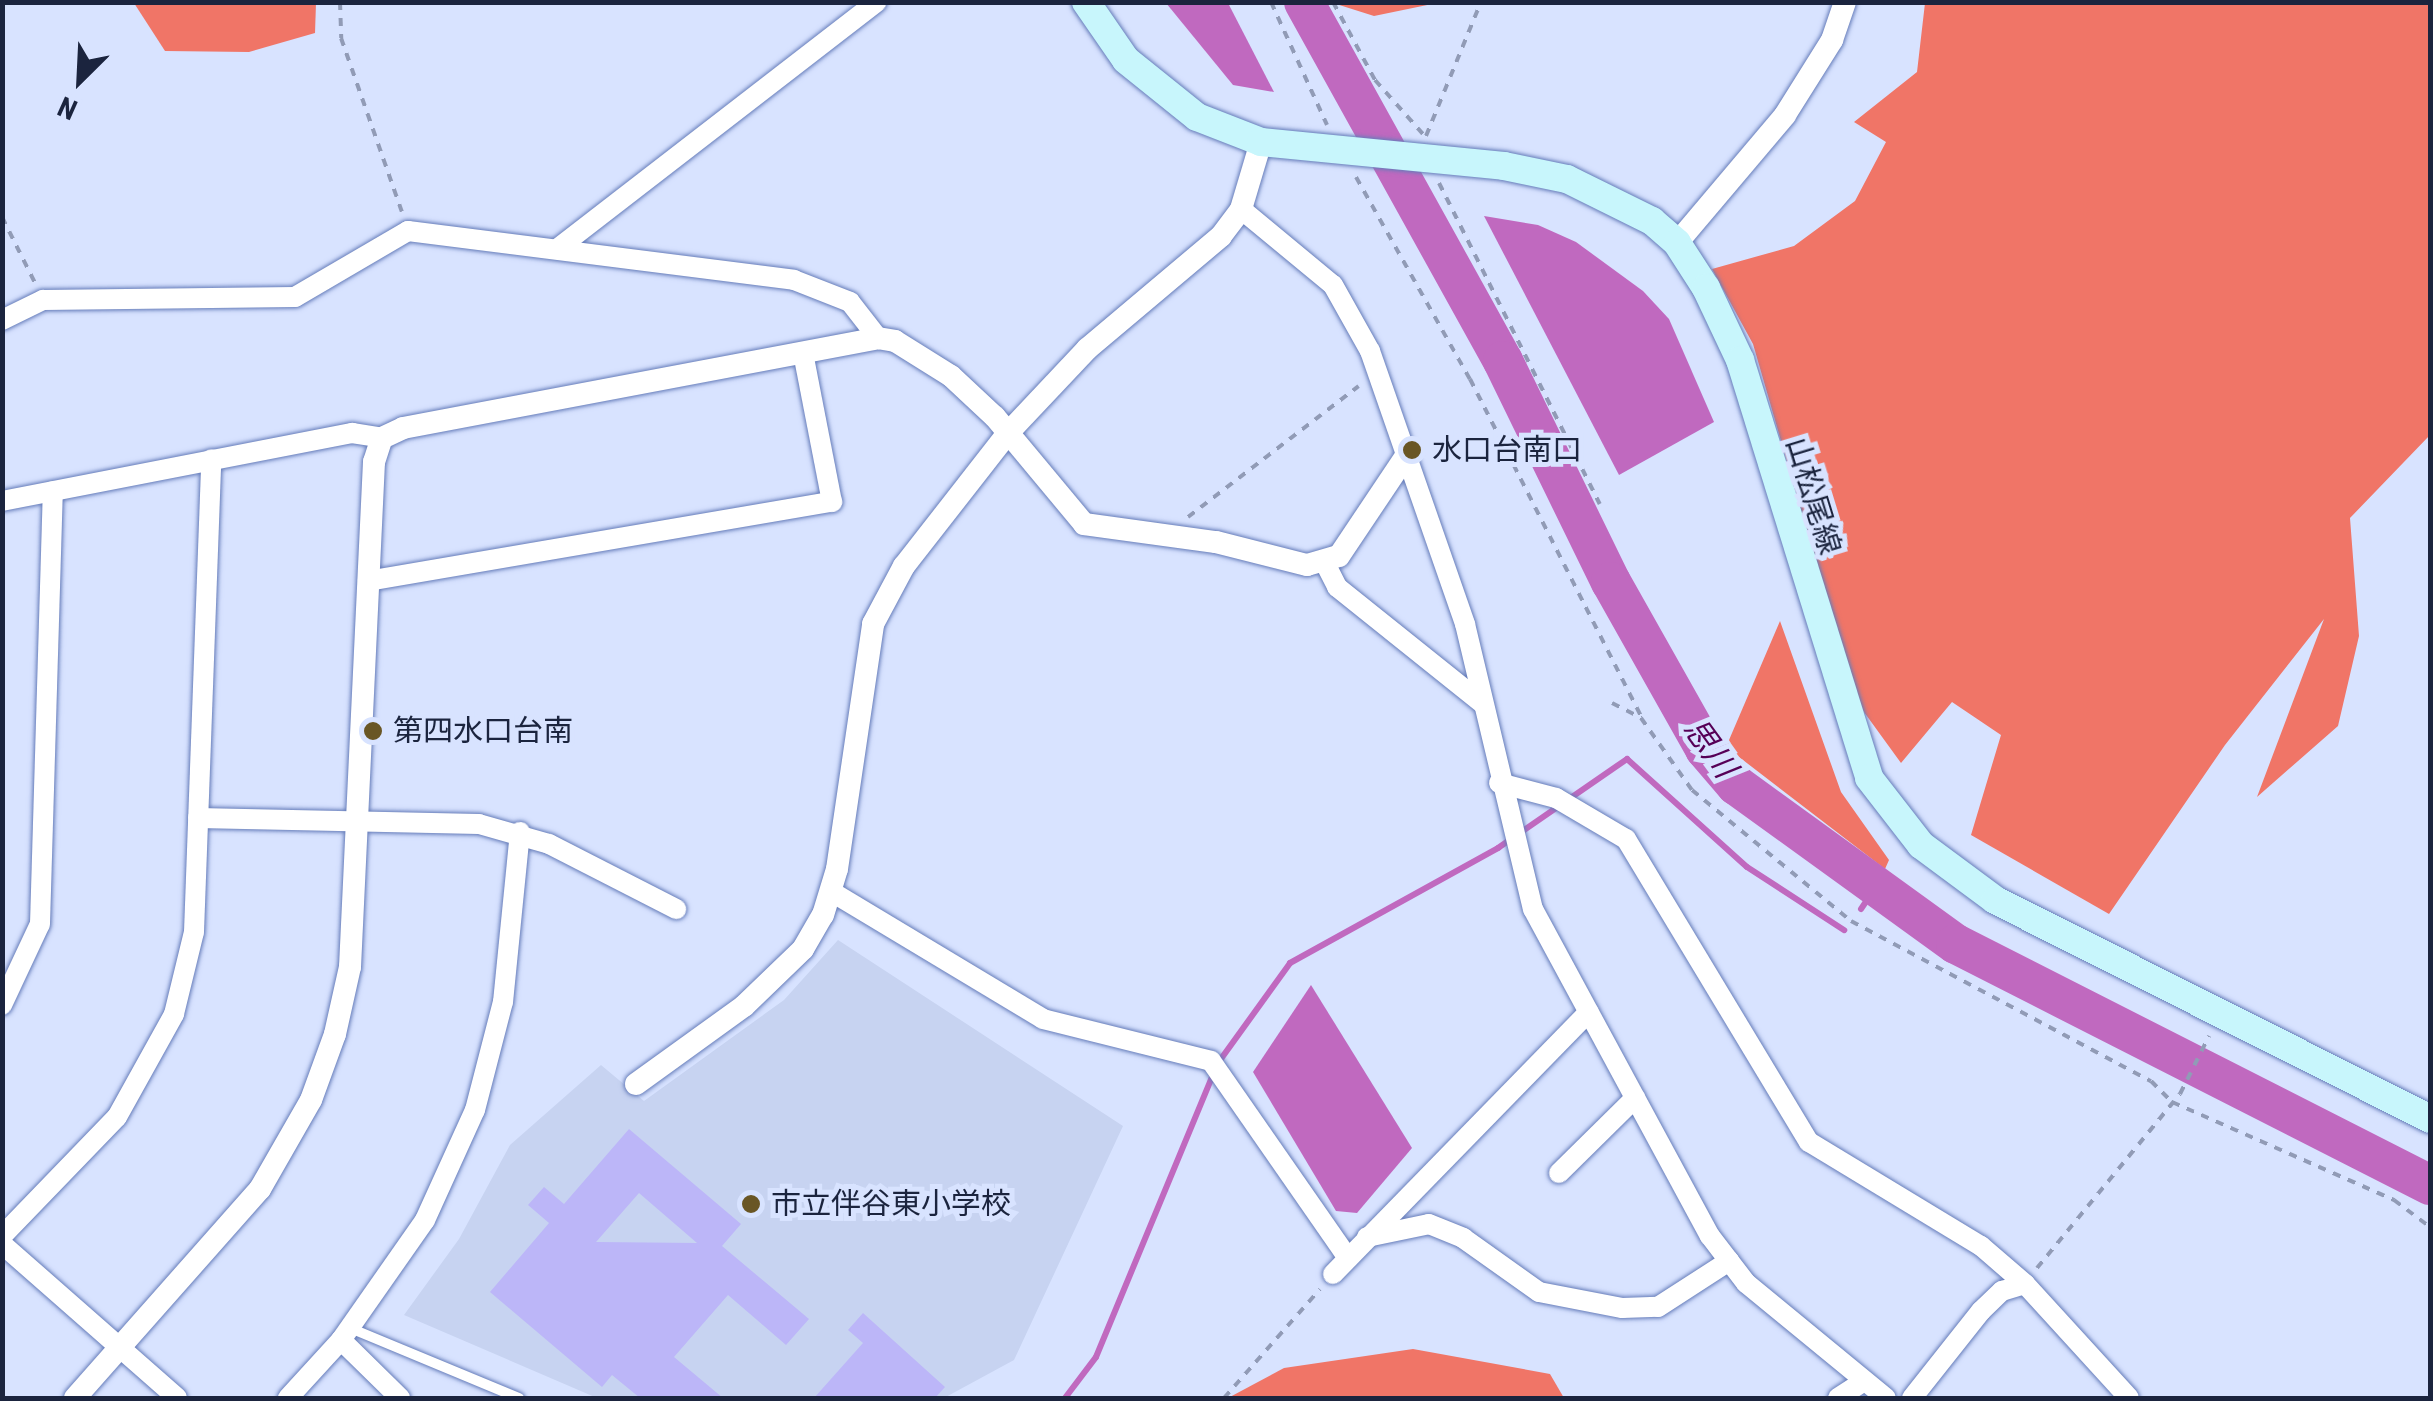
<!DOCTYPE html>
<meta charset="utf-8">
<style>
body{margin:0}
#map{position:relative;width:2433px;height:1401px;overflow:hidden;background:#d8e3ff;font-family:"Roboto Condensed","Noto Sans JP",sans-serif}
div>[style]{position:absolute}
.built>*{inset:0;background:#c7d3f1}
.forest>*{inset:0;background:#f07567}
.water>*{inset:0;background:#c069bf}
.stream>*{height:6px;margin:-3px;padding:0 3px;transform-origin:3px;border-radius:3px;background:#c069bf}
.river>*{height:40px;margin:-20px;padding:0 20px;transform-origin:20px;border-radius:20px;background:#c069bf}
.building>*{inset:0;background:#bcb6f8}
.path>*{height:4px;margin-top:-2px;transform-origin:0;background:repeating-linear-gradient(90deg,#919bb6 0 8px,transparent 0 16px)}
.roads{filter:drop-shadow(0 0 2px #657cba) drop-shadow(0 0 2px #657cba)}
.service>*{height:10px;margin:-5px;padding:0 5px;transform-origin:5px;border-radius:5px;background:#fff}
.minor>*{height:20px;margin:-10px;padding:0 10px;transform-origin:10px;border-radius:10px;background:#fff}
.tertiary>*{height:22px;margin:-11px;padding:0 11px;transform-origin:11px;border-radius:11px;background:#fff}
.secondary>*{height:28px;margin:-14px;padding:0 14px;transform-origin:14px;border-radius:14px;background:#c8f6fc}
.dots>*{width:28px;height:28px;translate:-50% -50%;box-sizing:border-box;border:5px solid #d8e3ff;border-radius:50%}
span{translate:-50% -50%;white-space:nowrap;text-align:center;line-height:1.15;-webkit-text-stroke:10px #d8e3ff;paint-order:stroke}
.poi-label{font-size:30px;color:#1b243e}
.left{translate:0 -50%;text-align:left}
.street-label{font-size:30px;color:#1b243e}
.water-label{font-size:32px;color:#560057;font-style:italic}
.frame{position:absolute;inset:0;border:5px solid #1b243e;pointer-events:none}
.north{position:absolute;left:30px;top:30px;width:100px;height:100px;-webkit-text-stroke:8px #d8e3ff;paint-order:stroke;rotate:204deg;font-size:28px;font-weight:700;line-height:40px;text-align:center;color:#1b243e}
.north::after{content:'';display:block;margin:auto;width:35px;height:45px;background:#1b243e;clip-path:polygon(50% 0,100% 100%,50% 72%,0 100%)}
</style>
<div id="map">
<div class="built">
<i style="clip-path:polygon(838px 940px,1123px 1126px,1014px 1360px,944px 1398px,597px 1398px,404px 1315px,459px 1239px,510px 1145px,601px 1065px,644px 1101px,784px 1000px)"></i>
</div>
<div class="forest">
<i style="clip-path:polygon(134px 3px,316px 3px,315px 33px,249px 52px,165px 51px)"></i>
<i style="clip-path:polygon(1333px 3px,1437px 3px,1374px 16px)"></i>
<i style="clip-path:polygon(1925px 3px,2430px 3px,2430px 435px,2350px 518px,2359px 636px,2338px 726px,2257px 797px,2324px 619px,2225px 745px,2109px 914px,1971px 835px,2001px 735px,1952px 702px,1901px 763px,1856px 701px,1753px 344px,1712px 269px,1794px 246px,1855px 201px,1886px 142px,1854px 122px,1917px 72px)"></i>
<i style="clip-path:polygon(1780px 621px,1841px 792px,1889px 860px,1885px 869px,1726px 747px)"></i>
<i style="clip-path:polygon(1413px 1349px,1550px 1374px,1564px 1398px,1228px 1398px,1284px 1368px)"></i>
</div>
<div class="water">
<i style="clip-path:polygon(1166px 3px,1228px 3px,1274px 92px,1233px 85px)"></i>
<i style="clip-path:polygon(1484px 216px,1538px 225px,1576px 242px,1643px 291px,1669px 319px,1714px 422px,1619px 475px)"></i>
<i style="clip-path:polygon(1311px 985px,1412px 1148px,1357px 1213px,1336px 1211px,1253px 1072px)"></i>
</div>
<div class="stream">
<i style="left:1861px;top:909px;width:25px;rotate:-56deg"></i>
<i style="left:1218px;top:1063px;width:123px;rotate:-54.2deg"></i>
<i style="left:1290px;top:963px;width:238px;rotate:-28.9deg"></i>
<i style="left:1498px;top:848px;width:157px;rotate:-34.6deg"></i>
<i style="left:1627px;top:759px;width:161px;rotate:42deg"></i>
<i style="left:1747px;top:867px;width:116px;rotate:33deg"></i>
<i style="left:1065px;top:1398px;width:51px;rotate:-52.9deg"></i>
<i style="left:1096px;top:1357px;width:306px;rotate:-67.5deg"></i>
</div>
<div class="river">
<i style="left:1304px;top:2px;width:410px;rotate:61deg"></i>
<i style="left:1503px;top:361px;width:246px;rotate:64deg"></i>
<i style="left:1611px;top:582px;width:192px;rotate:60.6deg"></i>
<i style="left:1705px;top:749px;width:48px;rotate:49.3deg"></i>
<i style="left:1736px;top:785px;width:271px;rotate:35.9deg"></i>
<i style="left:1956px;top:944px;width:532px;rotate:26.95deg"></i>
</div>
<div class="building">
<i style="clip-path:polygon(evenodd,629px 1129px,741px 1224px,722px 1246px,809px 1319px,786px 1345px,728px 1295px,674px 1357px,723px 1398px,640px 1398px,612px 1375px,602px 1387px,490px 1292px,549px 1223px,528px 1205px,544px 1187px,564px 1204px,629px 1129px,639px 1193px,697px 1243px,596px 1242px,639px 1193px)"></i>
<i style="clip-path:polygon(863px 1313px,945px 1387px,935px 1398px,814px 1398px,863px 1343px,848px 1330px)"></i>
</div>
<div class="path">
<i style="left:340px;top:2px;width:36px;rotate:88deg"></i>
<i style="left:341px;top:38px;width:184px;rotate:70.7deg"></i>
<i style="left:1271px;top:2px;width:135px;rotate:65.5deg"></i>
<i style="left:1333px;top:2px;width:89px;rotate:61.7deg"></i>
<i style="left:1375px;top:80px;width:72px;rotate:48.4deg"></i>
<i style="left:1391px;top:3px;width:1px;rotate:-90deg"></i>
<i style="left:1426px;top:136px;width:145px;rotate:-67.7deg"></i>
<i style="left:1356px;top:177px;width:232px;rotate:60.6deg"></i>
<i style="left:1470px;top:379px;width:378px;rotate:63.1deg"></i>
<i style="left:1439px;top:183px;width:359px;rotate:63.4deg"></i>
<i style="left:2px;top:217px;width:74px;rotate:63.4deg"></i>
<i style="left:1188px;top:517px;width:215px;rotate:-37.5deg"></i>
<i style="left:1612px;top:703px;width:33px;rotate:27deg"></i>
<i style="left:1641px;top:718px;width:88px;rotate:54.7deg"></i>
<i style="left:1692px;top:790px;width:206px;rotate:39.5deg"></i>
<i style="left:1851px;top:921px;width:340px;rotate:28.1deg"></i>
<i style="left:2151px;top:1081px;width:30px;rotate:45deg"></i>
<i style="left:2172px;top:1102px;width:243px;rotate:23.8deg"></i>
<i style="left:2394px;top:1200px;width:45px;rotate:36.9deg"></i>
<i style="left:2037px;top:1268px;width:225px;rotate:-50.6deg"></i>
<i style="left:2180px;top:1094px;width:65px;rotate:-63.4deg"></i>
<i style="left:1224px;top:1398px;width:145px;rotate:-48.6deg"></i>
</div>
<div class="roads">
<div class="service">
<i style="left:350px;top:1328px;width:183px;rotate:22.5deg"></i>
</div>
<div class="minor">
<i style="left:1241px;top:209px;width:119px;rotate:39.6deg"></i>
<i style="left:1333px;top:285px;width:76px;rotate:60.7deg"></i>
<i style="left:1370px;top:351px;width:289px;rotate:70.8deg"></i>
<i style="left:1465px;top:624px;width:293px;rotate:76.6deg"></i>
<i style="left:1533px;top:909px;width:372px;rotate:61.6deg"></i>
<i style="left:1710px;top:1236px;width:59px;rotate:52.5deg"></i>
<i style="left:1746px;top:1283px;width:181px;rotate:39.4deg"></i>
<i style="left:557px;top:249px;width:404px;rotate:-37.7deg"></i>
<i style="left:2px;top:320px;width:46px;rotate:-26deg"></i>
<i style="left:43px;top:300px;width:252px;rotate:-0.7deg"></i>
<i style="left:295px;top:297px;width:131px;rotate:-30.3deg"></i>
<i style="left:408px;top:231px;width:389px;rotate:7.2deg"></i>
<i style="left:794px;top:280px;width:60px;rotate:21.4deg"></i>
<i style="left:850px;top:302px;width:46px;rotate:52.1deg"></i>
<i style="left:2px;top:501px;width:357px;rotate:-11deg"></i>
<i style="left:352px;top:433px;width:30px;rotate:9deg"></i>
<i style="left:1326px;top:565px;width:25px;rotate:63deg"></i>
<i style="left:1337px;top:587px;width:186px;rotate:38.7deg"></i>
<i style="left:368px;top:581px;width:471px;rotate:-9.7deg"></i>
<i style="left:832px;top:502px;width:152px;rotate:-101deg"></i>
<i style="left:1499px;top:783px;width:59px;rotate:14.7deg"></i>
<i style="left:1556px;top:798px;width:81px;rotate:30.4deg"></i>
<i style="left:1626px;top:839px;width:354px;rotate:58.9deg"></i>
<i style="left:1809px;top:1142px;width:201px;rotate:31.2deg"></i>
<i style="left:1981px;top:1246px;width:58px;rotate:40.8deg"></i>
<i style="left:2025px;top:1284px;width:154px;rotate:47.6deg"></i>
<i style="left:198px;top:818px;width:281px;rotate:1.2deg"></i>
<i style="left:479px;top:824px;width:73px;rotate:15.9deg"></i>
<i style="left:549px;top:844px;width:143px;rotate:27.1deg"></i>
<i style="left:832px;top:892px;width:246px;rotate:31deg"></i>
<i style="left:1043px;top:1019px;width:173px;rotate:14deg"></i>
<i style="left:1211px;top:1061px;width:240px;rotate:55.2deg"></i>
<i style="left:2px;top:1005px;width:89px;rotate:-64.9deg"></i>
<i style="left:40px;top:924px;width:433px;rotate:-88.3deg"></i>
<i style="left:1559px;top:1173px;width:107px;rotate:-44.6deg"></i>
<i style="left:2px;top:1236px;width:165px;rotate:-46deg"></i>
<i style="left:117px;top:1117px;width:118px;rotate:-61deg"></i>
<i style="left:174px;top:1014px;width:84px;rotate:-76.3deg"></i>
<i style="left:194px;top:932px;width:473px;rotate:-87.9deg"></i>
<i style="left:1367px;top:1237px;width:63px;rotate:-11.8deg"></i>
<i style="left:1429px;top:1224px;width:37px;rotate:22deg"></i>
<i style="left:1463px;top:1238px;width:93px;rotate:35.4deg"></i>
<i style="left:1539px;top:1292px;width:85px;rotate:10.9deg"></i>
<i style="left:1622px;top:1308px;width:36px;rotate:-2deg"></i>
<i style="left:1658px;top:1307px;width:85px;rotate:-32.9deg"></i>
<i style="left:2px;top:1244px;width:233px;rotate:41.3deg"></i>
<i style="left:1333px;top:1274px;width:366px;rotate:-45.7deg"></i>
<i style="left:341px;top:1340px;width:83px;rotate:44.5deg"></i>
<i style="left:288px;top:1398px;width:79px;rotate:-47.6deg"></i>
<i style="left:341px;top:1340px;width:146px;rotate:-55deg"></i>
<i style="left:425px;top:1220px;width:121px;rotate:-65.6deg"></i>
<i style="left:475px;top:1110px;width:112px;rotate:-75.5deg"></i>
<i style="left:503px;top:1002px;width:171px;rotate:-84.3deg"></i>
<i style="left:1838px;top:1398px;width:31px;rotate:-33deg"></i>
<i style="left:1912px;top:1398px;width:111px;rotate:-51.6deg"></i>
<i style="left:1981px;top:1311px;width:29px;rotate:-44deg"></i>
<i style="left:2002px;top:1291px;width:24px;rotate:-17deg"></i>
</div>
<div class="tertiary">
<i style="left:1677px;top:243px;width:167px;rotate:-49.8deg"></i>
<i style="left:1785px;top:115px;width:89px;rotate:-57.9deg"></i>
<i style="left:1832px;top:40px;width:40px;rotate:-71.1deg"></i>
<i style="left:636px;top:1084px;width:133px;rotate:-35.8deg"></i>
<i style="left:744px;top:1006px;width:82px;rotate:-44deg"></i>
<i style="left:803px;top:949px;width:39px;rotate:-60deg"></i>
<i style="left:823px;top:915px;width:48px;rotate:-73.1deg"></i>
<i style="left:837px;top:869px;width:248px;rotate:-81.6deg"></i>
<i style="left:873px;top:624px;width:66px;rotate:-61.9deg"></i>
<i style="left:904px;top:566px;width:167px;rotate:-52deg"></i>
<i style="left:1007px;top:434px;width:117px;rotate:-46.7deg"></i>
<i style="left:1087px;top:349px;width:175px;rotate:-40.1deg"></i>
<i style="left:1221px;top:236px;width:34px;rotate:-53deg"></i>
<i style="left:1241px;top:209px;width:70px;rotate:-73.4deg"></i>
<i style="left:75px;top:1398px;width:279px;rotate:-48.5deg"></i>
<i style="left:260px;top:1189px;width:103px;rotate:-60.2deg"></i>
<i style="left:311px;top:1100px;width:70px;rotate:-70deg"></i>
<i style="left:335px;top:1034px;width:69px;rotate:-77.4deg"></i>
<i style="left:350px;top:967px;width:506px;rotate:-87.28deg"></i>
<i style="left:374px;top:462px;width:25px;rotate:-72deg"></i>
<i style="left:382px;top:438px;width:23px;rotate:-25deg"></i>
<i style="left:403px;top:428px;width:483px;rotate:-10.7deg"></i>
<i style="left:878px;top:338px;width:17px;rotate:10deg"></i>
<i style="left:895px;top:341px;width:66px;rotate:32deg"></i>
<i style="left:951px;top:376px;width:60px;rotate:43deg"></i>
<i style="left:995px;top:417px;width:139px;rotate:50.2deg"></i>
<i style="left:1084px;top:524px;width:133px;rotate:7.8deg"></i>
<i style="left:1216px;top:542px;width:94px;rotate:14.2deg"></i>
<i style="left:1307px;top:565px;width:33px;rotate:-16deg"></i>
<i style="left:1339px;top:556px;width:120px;rotate:-56.2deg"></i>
</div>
<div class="secondary">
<i style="left:1086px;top:2px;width:70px;rotate:55.4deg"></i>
<i style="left:1126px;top:60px;width:91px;rotate:38.8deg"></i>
<i style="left:1197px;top:117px;width:69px;rotate:21.3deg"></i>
<i style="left:1261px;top:142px;width:244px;rotate:5.6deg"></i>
<i style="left:1504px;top:166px;width:64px;rotate:11.7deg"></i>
<i style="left:1567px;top:179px;width:95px;rotate:26.3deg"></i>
<i style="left:1652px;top:221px;width:33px;rotate:41deg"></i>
<i style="left:1677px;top:243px;width:54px;rotate:57.2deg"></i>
<i style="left:1706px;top:288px;width:80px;rotate:64.7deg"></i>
<i style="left:1740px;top:360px;width:437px;rotate:72.8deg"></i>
<i style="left:1869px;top:778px;width:85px;rotate:52.2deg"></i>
<i style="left:1921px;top:845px;width:92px;rotate:36.6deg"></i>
<i style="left:1995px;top:900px;width:487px;rotate:26.7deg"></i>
</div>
</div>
<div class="dots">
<i style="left:1412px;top:450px;background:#695625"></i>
<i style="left:373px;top:731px;background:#695625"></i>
<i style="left:751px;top:1204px;background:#695625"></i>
</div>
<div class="poi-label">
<span class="left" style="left:1432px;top:450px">水口台南口</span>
<span class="left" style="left:393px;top:731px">第四水口台南</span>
<span class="left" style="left:771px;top:1204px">市立伴谷東小学校</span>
</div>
<div class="street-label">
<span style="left:1813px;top:496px;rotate:73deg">山松尾線</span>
</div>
<div class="water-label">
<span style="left:1710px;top:748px;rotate:54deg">思川</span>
</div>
<div class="frame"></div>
<div class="north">N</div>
</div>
